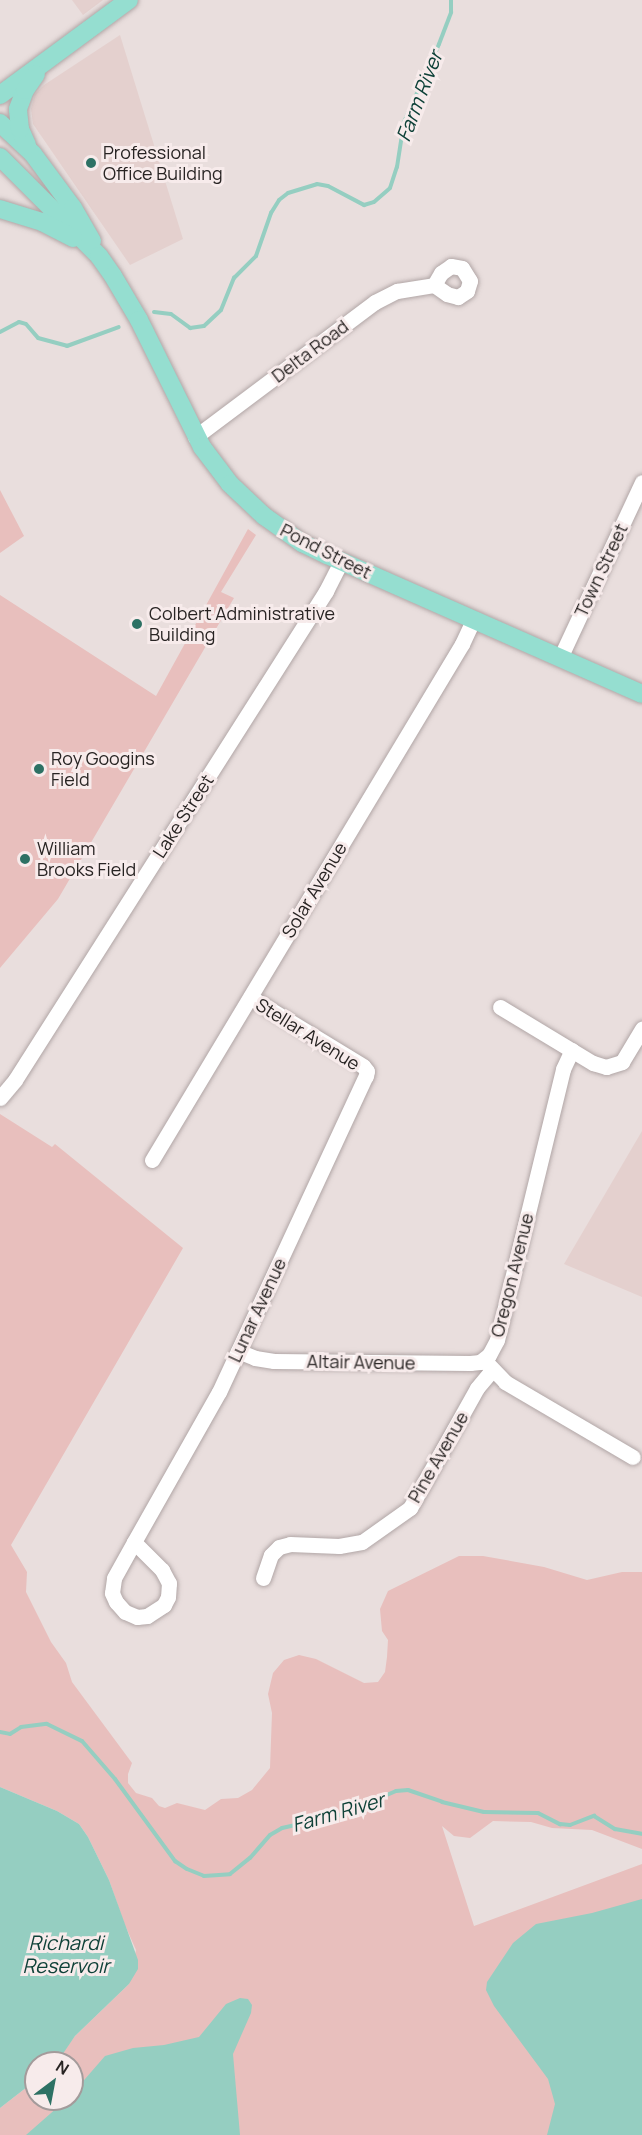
<!DOCTYPE html>
<style>
body{margin:0}
#map{position:relative;width:642px;height:2135px;overflow:hidden;background:#e9dedd;font-family:Manrope,sans-serif}
div>[style]{position:absolute}
.built>*{inset:0;background:#e4d0ce}
.green>*{inset:0;background:#e8bfbd}
.water>*{inset:0;background:#95cec1}
.stream>*{height:4px;margin:-2px;padding:0 2px;transform-origin:2px;border-radius:2px;background:#95cec1}
.roads{filter:drop-shadow(0 0 2px #b1a6a6) drop-shadow(0 0 2px #b1a6a6)}
.minor>*{height:15px;margin:-7.5px;padding:0 7.5px;transform-origin:7.5px;border-radius:7.5px;background:#fff}
.major>*{height:18px;margin:-9px;padding:0 9px;transform-origin:9px;border-radius:9px;background:#95ded0}
.dots>*{width:16px;height:16px;translate:-50% -50%;box-sizing:border-box;border:3px solid #f7ebeb;border-radius:50%}
span{translate:-50% -50%;white-space:nowrap;text-align:center;line-height:1.15;-webkit-text-stroke:6px #f7ebeb;paint-order:stroke}
.poi-label{font-size:18px;color:#282423}
.left{translate:0 -50%;text-align:left}
.street-label{font-size:18px;color:#282423}
.water-label{font-size:20px;color:#0e4138;font-style:italic}
.north{position:absolute;left:24px;top:2051px;width:60px;height:60px;box-sizing:border-box;background:#f7ebeb;border:2px solid #a49b9b;border-radius:50%;rotate:32deg;font-size:16px;font-weight:700;line-height:24px;text-align:center;color:#282423}
.north::after{content:'';display:block;margin:auto;width:21px;height:27px;background:#2d7164;clip-path:polygon(50% 0,100% 100%,50% 72%,0 100%)}
</style>
<div id="map">
<div class="built">
<i style="clip-path:polygon(72px 0,103px 0,83px 15px)"></i>
<i style="clip-path:polygon(120px 35px,183px 239px,130px 265px,33px 124px,31px 109px,35px 94px,44px 85px)"></i>
<i style="clip-path:polygon(642px 1131px,642px 1297px,564px 1264px)"></i>
</div>
<div class="green">
<i style="clip-path:polygon(0 490px,24px 536px,0 553px)"></i>
<i style="clip-path:polygon(248px 529px,256px 535px,221px 592px,234px 598px,58px 899px,0 968px,0 595px,156px 696px)"></i>
<i style="clip-path:polygon(0 1114px,52px 1147px,55px 1144px,183px 1248px,11px 1545px,27px 1572px,26px 1592px,51px 1642px,66px 1663px,72px 1682px,132px 1763px,128px 1774px,128px 1783px,136px 1793px,152px 1798px,159px 1806px,165px 1808px,177px 1803px,205px 1810px,221px 1799px,238px 1798px,252px 1790px,270px 1768px,272px 1713px,268px 1694px,273px 1673px,284px 1660px,299px 1655px,316px 1659px,364px 1683px,378px 1682px,385px 1672px,387px 1657px,388px 1640px,382px 1631px,380px 1609px,388px 1591px,459px 1556px,483px 1556px,544px 1567px,587px 1580px,622px 1572px,642px 1572px,642px 1849px,592px 1830px,552px 1828px,531px 1822px,493px 1821px,470px 1838px,454px 1836px,442px 1826px,474px 1926px,642px 1864px,642px 2135px,0 2135px,0 2108px,36px 2080px,36px 2099px,72px 2099px,72px 2063px,55px 2063px,75px 2036px,129px 1984px,136px 1950px,124px 1923px,109px 1880px,88px 1837px,79px 1824px,57px 1811px,0 1787px)"></i>
</div>
<div class="water">
<i style="clip-path:polygon(0 1787px,57px 1811px,79px 1824px,88px 1837px,109px 1880px,138px 1960px,138px 1969px,129px 1984px,75px 2036px,58px 2061px,36px 2063px,36px 2080px,0 2108px)"></i>
<i style="clip-path:polygon(642px 1899px,642px 2135px,547px 2135px,555px 2104px,548px 2079px,494px 2006px,486px 1990px,487px 1982px,513px 1943px,536px 1924px,592px 1913px)"></i>
<i style="clip-path:polygon(240px 1998px,248px 1999px,252px 2005px,251px 2013px,233px 2054px,240px 2135px,26px 2135px,67px 2099px,72px 2099px,72px 2094px,105px 2056px,133px 2048px,164px 2045px,199px 2037px,226px 2004px)"></i>
</div>
<div class="stream">
<i style="left:154px;top:312px;width:17px;rotate:7deg"></i>
<i style="left:171px;top:314px;width:24px;rotate:36deg"></i>
<i style="left:190px;top:328px;width:14px;rotate:-8deg"></i>
<i style="left:204px;top:326px;width:23px;rotate:-43deg"></i>
<i style="left:221px;top:310px;width:35px;rotate:-68deg"></i>
<i style="left:234px;top:278px;width:31px;rotate:-45deg"></i>
<i style="left:256px;top:256px;width:46px;rotate:-70.8deg"></i>
<i style="left:271px;top:213px;width:15px;rotate:-58deg"></i>
<i style="left:279px;top:200px;width:11px;rotate:-38deg"></i>
<i style="left:288px;top:193px;width:30px;rotate:-17deg"></i>
<i style="left:317px;top:184px;width:11px;rotate:10deg"></i>
<i style="left:328px;top:186px;width:41px;rotate:27.8deg"></i>
<i style="left:364px;top:205px;width:10px;rotate:-17deg"></i>
<i style="left:374px;top:202px;width:21px;rotate:-41deg"></i>
<i style="left:390px;top:188px;width:22px;rotate:-72deg"></i>
<i style="left:397px;top:167px;width:46px;rotate:-81.2deg"></i>
<i style="left:404px;top:122px;width:85px;rotate:-65.8deg"></i>
<i style="left:439px;top:44px;width:34px;rotate:-69deg"></i>
<i style="left:451px;top:12px;width:12px;rotate:-90deg"></i>
<i style="left:0;top:332px;width:21px;rotate:-28deg"></i>
<i style="left:19px;top:322px;width:7px;rotate:16deg"></i>
<i style="left:26px;top:324px;width:18px;rotate:49deg"></i>
<i style="left:38px;top:338px;width:30px;rotate:15deg"></i>
<i style="left:67px;top:346px;width:55px;rotate:-20.1deg"></i>
<i style="left:0;top:1732px;width:10px;rotate:11deg"></i>
<i style="left:10px;top:1734px;width:13px;rotate:-32deg"></i>
<i style="left:21px;top:1727px;width:26px;rotate:-7deg"></i>
<i style="left:47px;top:1724px;width:39px;rotate:26deg"></i>
<i style="left:82px;top:1741px;width:50px;rotate:49deg"></i>
<i style="left:115px;top:1779px;width:102px;rotate:53.8deg"></i>
<i style="left:175px;top:1861px;width:14px;rotate:34deg"></i>
<i style="left:187px;top:1869px;width:18px;rotate:22deg"></i>
<i style="left:204px;top:1876px;width:26px;rotate:-4deg"></i>
<i style="left:230px;top:1874px;width:26px;rotate:-39deg"></i>
<i style="left:250px;top:1858px;width:30px;rotate:-49deg"></i>
<i style="left:270px;top:1835px;width:14px;rotate:-30deg"></i>
<i style="left:282px;top:1828px;width:59px;rotate:-12.6deg"></i>
<i style="left:340px;top:1815px;width:61px;rotate:-23.2deg"></i>
<i style="left:396px;top:1791px;width:12px;rotate:-5deg"></i>
<i style="left:408px;top:1790px;width:36px;rotate:19deg"></i>
<i style="left:442px;top:1802px;width:43px;rotate:13.4deg"></i>
<i style="left:484px;top:1812px;width:54px;rotate:1.1deg"></i>
<i style="left:538px;top:1813px;width:25px;rotate:27deg"></i>
<i style="left:560px;top:1824px;width:10px;rotate:6deg"></i>
<i style="left:570px;top:1825px;width:26px;rotate:-21deg"></i>
<i style="left:594px;top:1816px;width:25px;rotate:32deg"></i>
<i style="left:615px;top:1829px;width:27px;rotate:10deg"></i>
</div>
<div class="roads">
<div class="minor">
<i style="left:451px;top:266px;width:11px;rotate:10deg"></i>
<i style="left:462px;top:268px;width:15px;rotate:58deg"></i>
<i style="left:470px;top:281px;width:10px;rotate:107deg"></i>
<i style="left:467px;top:291px;width:11px;rotate:146deg"></i>
<i style="left:458px;top:297px;width:11px;rotate:-165deg"></i>
<i style="left:447px;top:294px;width:16px;rotate:-145deg"></i>
<i style="left:434px;top:285px;width:14px;rotate:-60deg"></i>
<i style="left:441px;top:273px;width:12px;rotate:-35deg"></i>
<i style="left:195px;top:437px;width:225px;rotate:-36.9deg"></i>
<i style="left:375px;top:302px;width:25px;rotate:-27deg"></i>
<i style="left:397px;top:291px;width:37px;rotate:-9deg"></i>
<i style="left:560px;top:658px;width:194px;rotate:-65deg"></i>
<i style="left:500px;top:1007px;width:109px;rotate:31.1deg"></i>
<i style="left:593px;top:1063px;width:14px;rotate:17deg"></i>
<i style="left:606px;top:1067px;width:17px;rotate:-17deg"></i>
<i style="left:622px;top:1062px;width:39px;rotate:-59deg"></i>
<i style="left:0;top:1098px;width:23px;rotate:-50deg"></i>
<i style="left:15px;top:1080px;width:580px;rotate:-57.54deg"></i>
<i style="left:326px;top:591px;width:33px;rotate:-63deg"></i>
<i style="left:152px;top:1160px;width:602px;rotate:-59deg"></i>
<i style="left:462px;top:644px;width:26px;rotate:-65deg"></i>
<i style="left:238px;top:1351px;width:18px;rotate:22deg"></i>
<i style="left:255px;top:1358px;width:19px;rotate:9deg"></i>
<i style="left:274px;top:1361px;width:196px;rotate:0.6deg"></i>
<i style="left:470px;top:1363px;width:10px;rotate:-6deg"></i>
<i style="left:480px;top:1362px;width:11px;rotate:-38deg"></i>
<i style="left:489px;top:1355px;width:17px;rotate:-62deg"></i>
<i style="left:497px;top:1340px;width:279px;rotate:-76.3deg"></i>
<i style="left:563px;top:1069px;width:21px;rotate:-65deg"></i>
<i style="left:486px;top:1362px;width:28px;rotate:46deg"></i>
<i style="left:505px;top:1382px;width:148px;rotate:30.4deg"></i>
<i style="left:134px;top:1542px;width:172px;rotate:-60.5deg"></i>
<i style="left:219px;top:1392px;width:349px;rotate:-65.1deg"></i>
<i style="left:366px;top:1076px;width:5px;rotate:-79deg"></i>
<i style="left:367px;top:1071px;width:6px;rotate:-129deg"></i>
<i style="left:363px;top:1066px;width:132px;rotate:-148.6deg"></i>
<i style="left:134px;top:1542px;width:40px;rotate:45deg"></i>
<i style="left:162px;top:1570px;width:15px;rotate:62deg"></i>
<i style="left:169px;top:1583px;width:14px;rotate:94deg"></i>
<i style="left:168px;top:1597px;width:9px;rotate:117deg"></i>
<i style="left:164px;top:1605px;width:20px;rotate:147deg"></i>
<i style="left:147px;top:1616px;width:10px;rotate:174deg"></i>
<i style="left:137px;top:1617px;width:13px;rotate:-157deg"></i>
<i style="left:125px;top:1612px;width:13px;rotate:-132deg"></i>
<i style="left:116px;top:1602px;width:10px;rotate:-114deg"></i>
<i style="left:112px;top:1593px;width:15px;rotate:-82deg"></i>
<i style="left:114px;top:1578px;width:41px;rotate:-60.9deg"></i>
<i style="left:263px;top:1578px;width:24px;rotate:-71deg"></i>
<i style="left:271px;top:1555px;width:11px;rotate:-45deg"></i>
<i style="left:279px;top:1547px;width:11px;rotate:-15deg"></i>
<i style="left:290px;top:1544px;width:49px;rotate:2.3deg"></i>
<i style="left:339px;top:1546px;width:23px;rotate:-10deg"></i>
<i style="left:362px;top:1542px;width:59px;rotate:-35.3deg"></i>
<i style="left:410px;top:1508px;width:137px;rotate:-60.8deg"></i>
<i style="left:477px;top:1388px;width:23px;rotate:-50deg"></i>
</div>
<div class="major">
<i style="left:0;top:95px;width:160px;rotate:-36.4deg"></i>
<i style="left:0;top:123px;width:45px;rotate:43.2deg"></i>
<i style="left:33px;top:154px;width:67px;rotate:53.5deg"></i>
<i style="left:73px;top:208px;width:38px;rotate:60deg"></i>
<i style="left:27px;top:145px;width:17px;rotate:-114deg"></i>
<i style="left:20px;top:129px;width:20px;rotate:-96deg"></i>
<i style="left:18px;top:109px;width:20px;rotate:-70deg"></i>
<i style="left:25px;top:90px;width:19px;rotate:-55deg"></i>
<i style="left:0;top:157px;width:140px;rotate:45deg"></i>
<i style="left:99px;top:256px;width:24px;rotate:55deg"></i>
<i style="left:113px;top:276px;width:51px;rotate:59.4deg"></i>
<i style="left:139px;top:320px;width:142px;rotate:63.6deg"></i>
<i style="left:202px;top:447px;width:46px;rotate:52.9deg"></i>
<i style="left:230px;top:484px;width:47px;rotate:43.3deg"></i>
<i style="left:264px;top:516px;width:47px;rotate:35.4deg"></i>
<i style="left:302px;top:543px;width:28px;rotate:26deg"></i>
<i style="left:327px;top:555px;width:344px;rotate:23.8deg"></i>
<i style="left:0;top:209px;width:44px;rotate:17.2deg"></i>
<i style="left:42px;top:222px;width:35px;rotate:27deg"></i>
</div>
</div>
<div class="dots">
<i style="left:91px;top:163px;background:#2d7164"></i>
<i style="left:137px;top:624px;background:#2d7164"></i>
<i style="left:39px;top:769px;background:#2d7164"></i>
<i style="left:25px;top:859px;background:#2d7164"></i>
</div>
<div class="poi-label">
<span class="left" style="left:103px;top:163px">Professional<br>Office Building</span>
<span class="left" style="left:149px;top:624px">Colbert Administrative<br>Building</span>
<span class="left" style="left:51px;top:769px">Roy Googins<br>Field</span>
<span class="left" style="left:37px;top:859px">William<br>Brooks Field</span>
</div>
<div class="street-label">
<span style="left:310px;top:351px;rotate:-37deg">Delta Road</span>
<span style="left:326px;top:551px;rotate:27deg">Pond Street</span>
<span style="left:601px;top:570px;rotate:-65deg">Town Street</span>
<span style="left:183px;top:816px;rotate:-57deg">Lake Street</span>
<span style="left:314px;top:890px;rotate:-59deg">Solar Avenue</span>
<span style="left:308px;top:1034px;rotate:32deg">Stellar Avenue</span>
<span style="left:512px;top:1275px;rotate:-76deg">Oregon Avenue</span>
<span style="left:257px;top:1310px;rotate:-65deg">Lunar Avenue</span>
<span style="left:361px;top:1362px;rotate:1deg">Altair Avenue</span>
<span style="left:438px;top:1457px;rotate:-60deg">Pine Avenue</span>
</div>
<div class="water-label">
<span style="left:419px;top:96px;rotate:-69deg">Farm River</span>
<span style="left:338px;top:1812px;rotate:-16deg">Farm River</span>
<span style="left:66px;top:1954px">Richardi<br>Reservoir</span>
</div>
<div class="north">N</div>
</div>
